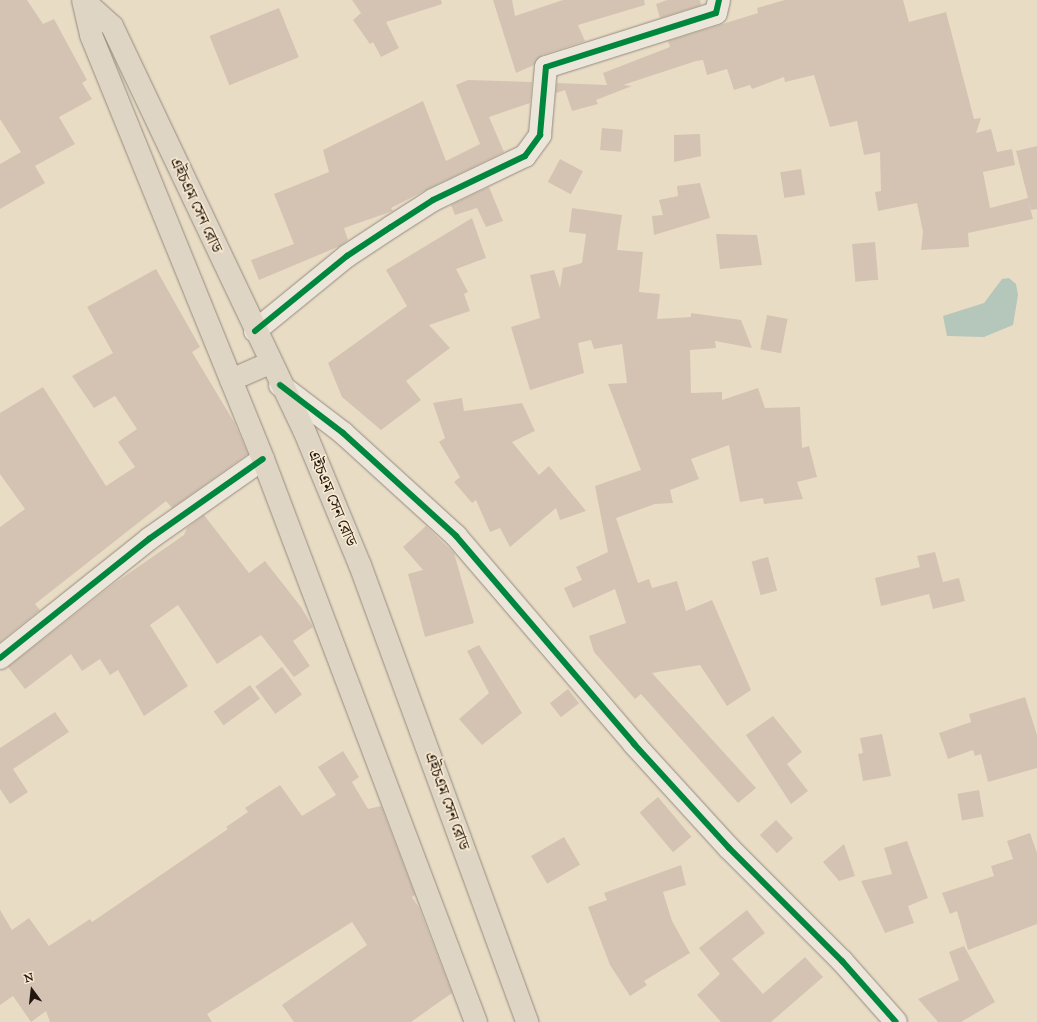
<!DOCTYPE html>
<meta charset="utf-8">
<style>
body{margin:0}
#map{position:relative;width:1037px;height:1022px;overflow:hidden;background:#e9dcc5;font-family:"IM FELL Great Primer","Noto Serif Bengali",serif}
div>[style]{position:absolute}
.water>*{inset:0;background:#b5c6ba}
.building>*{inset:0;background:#d4c3b3;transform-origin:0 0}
.roads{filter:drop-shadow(0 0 1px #948b7e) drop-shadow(0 0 1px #948b7e)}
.minor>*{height:22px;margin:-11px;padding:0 11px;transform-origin:11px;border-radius:11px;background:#ece5da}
.major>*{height:22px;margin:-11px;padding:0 11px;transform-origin:11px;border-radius:11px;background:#dfd5c5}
.cycleway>*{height:6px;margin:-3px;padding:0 3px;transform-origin:3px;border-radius:3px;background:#00873e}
span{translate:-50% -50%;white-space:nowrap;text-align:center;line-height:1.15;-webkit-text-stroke:3px #faead0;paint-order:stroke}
.street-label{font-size:16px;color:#211710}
.north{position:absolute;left:12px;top:970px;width:40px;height:40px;-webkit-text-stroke:3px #faead0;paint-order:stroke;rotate:345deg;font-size:11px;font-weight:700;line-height:16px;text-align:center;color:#211710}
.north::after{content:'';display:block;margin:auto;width:14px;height:18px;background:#211710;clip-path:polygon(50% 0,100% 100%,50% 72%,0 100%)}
</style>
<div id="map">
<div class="water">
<i style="clip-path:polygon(1009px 278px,1016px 284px,1018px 295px,1013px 325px,984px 337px,947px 336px,943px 316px,984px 303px,1002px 279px)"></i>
</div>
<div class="building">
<i style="clip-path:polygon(0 0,27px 0,43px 24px,54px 19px,87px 80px,82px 83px,92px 99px,59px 117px,75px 144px,35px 166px,45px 183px,0 209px,0 164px,21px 152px,0 119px)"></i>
<i style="clip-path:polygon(352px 0,441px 0,442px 4px,386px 22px,399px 48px,381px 57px,373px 42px,370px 44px,353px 20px,361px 13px)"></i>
<i style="clip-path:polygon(493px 0,512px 0,515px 16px,563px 0,644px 0,645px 5px,578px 25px,585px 41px,542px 55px,534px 65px,516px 73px)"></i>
<i style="clip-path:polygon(667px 0,700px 0,701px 5px,660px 18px,656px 4px)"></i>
<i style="clip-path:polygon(785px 0,903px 0,909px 22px,946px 12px,974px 119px,981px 118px,976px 133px,991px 129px,997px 152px,1012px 149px,1015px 165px,983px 172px,990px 208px,1028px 198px,1016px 151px,1037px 146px,1037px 209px,1031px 210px,1028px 200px,1033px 219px,968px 233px,969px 247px,921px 250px,923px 232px,917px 203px,878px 211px,875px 192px,881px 191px,880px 152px,864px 155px,857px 121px,830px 127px,814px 75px,785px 82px,784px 77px,752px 89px,750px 85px,734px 90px,727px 69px,707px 75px,703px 60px,696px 61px,623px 85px,632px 86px,596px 100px,598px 104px,572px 111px,565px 90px,556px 93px,557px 83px,607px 85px,603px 73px,670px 47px,668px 41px,758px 13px,757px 8px)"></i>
<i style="left:279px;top:8px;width:53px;height:75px;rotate:68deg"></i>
<i style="clip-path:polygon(468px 80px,532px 82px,530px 103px,489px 117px,504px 152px,428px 189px,391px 208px,393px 211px,344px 228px,348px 240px,340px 246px,259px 280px,251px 260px,294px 244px,274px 194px,329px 172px,323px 150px,423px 101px,446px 161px,480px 144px,456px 85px)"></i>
<i style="left:602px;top:128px;width:21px;height:22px;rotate:5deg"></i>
<i style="clip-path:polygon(700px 134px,701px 156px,674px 162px,674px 135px)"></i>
<i style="left:560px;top:159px;width:26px;height:26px;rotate:28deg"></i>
<i style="left:801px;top:169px;width:26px;height:21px;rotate:81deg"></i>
<i style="clip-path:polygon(700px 183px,710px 218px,654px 235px,652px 216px,663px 215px,659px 200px,678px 196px,677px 186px)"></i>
<i style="clip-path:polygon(489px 187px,503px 221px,486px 227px,477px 208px,455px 215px,451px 205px)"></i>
<i style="clip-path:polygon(572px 208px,622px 215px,617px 250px,643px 252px,639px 292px,660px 294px,657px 319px,691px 317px,691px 313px,741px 320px,752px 348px,715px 341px,716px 348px,690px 350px,691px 393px,722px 392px,722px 400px,758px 388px,765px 408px,800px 407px,802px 448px,809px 446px,817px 477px,797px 482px,803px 499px,764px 504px,763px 498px,740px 502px,729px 445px,691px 459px,699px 479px,670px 490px,673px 503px,655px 504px,616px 518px,638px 583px,649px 579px,652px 588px,677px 581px,686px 611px,712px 600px,751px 690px,727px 706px,700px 665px,652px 673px,756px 788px,738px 803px,641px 694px,635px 699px,594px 652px,589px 636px,626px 623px,615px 589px,573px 608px,564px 588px,582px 580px,576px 567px,608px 552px,595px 486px,641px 470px,608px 384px,627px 383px,622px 344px,594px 349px,591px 340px,578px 343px,584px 373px,530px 390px,511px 327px,540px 318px,530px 275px,554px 270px,560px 288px,563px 268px,582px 263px,586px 234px,569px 232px)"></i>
<i style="clip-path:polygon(472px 218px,486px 258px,456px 269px,468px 292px,464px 294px,470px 311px,429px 325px,450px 348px,406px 381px,421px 400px,381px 430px,342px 397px,328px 363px,407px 306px,386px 270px)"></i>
<i style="clip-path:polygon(716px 234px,757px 235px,762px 265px,720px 269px)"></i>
<i style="left:875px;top:242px;width:38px;height:23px;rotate:85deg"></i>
<i style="clip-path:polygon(156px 269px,200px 347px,192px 352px,234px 422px,248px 454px,172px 508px,166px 501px,35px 604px,40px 610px,0 642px,0 527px,25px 509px,0 474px,0 413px,43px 387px,106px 486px,135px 467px,118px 442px,137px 429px,115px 396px,94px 408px,72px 376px,113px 353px,87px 307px)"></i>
<i style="left:767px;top:315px;width:21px;height:35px;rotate:11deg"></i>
<i style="clip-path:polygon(462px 398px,464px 411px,522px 403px,535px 431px,512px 442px,539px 475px,549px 466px,586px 511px,560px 520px,556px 508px,510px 547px,500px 528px,490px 532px,476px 500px,472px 503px,454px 482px,460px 477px,439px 442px,445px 438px,433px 403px)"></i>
<i style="clip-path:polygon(204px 515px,249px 573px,265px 561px,301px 607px,313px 627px,293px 641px,310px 666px,294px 677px,261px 635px,217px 664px,178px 605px,150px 625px,188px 686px,144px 716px,118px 670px,110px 675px,100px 659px,82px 671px,71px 654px,25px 689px,8px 667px,112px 585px,184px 535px,187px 528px)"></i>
<i style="clip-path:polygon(426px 526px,454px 553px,474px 623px,425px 637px,408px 574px,423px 570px,403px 547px)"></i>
<i style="clip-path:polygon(935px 552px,943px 582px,959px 578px,965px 601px,933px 609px,929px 594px,881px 606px,875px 578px,920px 567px,917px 556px)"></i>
<i style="left:768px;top:557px;width:35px;height:17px;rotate:75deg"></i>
<i style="clip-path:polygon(479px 645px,522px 713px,482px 745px,459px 719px,489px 693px,467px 651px)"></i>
<i style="left:282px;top:667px;width:34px;height:33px;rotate:54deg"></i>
<i style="left:250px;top:685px;width:17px;height:45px;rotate:54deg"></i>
<i style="left:568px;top:689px;width:18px;height:23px;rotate:52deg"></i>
<i style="clip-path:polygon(1025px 697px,1037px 735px,1037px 768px,988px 782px,981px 754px,975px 756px,973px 750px,948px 759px,939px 733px,971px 722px,969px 714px)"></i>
<i style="clip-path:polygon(55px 712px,69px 732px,13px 769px,28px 792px,10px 804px,0 789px,0 748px)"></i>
<i style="clip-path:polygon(773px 716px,802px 752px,787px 764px,808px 791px,791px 804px,746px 735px)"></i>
<i style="clip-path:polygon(882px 734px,891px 776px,863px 781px,858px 754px,863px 753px,860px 738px)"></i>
<i style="clip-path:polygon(343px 751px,359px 777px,352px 782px,368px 809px,381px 806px,415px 895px,412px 897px,419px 908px,452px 993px,411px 1022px,294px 1022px,282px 1005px,367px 945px,352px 922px,207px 1014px,212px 1022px,50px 1022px,46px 1011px,31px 1022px,13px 996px,0 1005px,0 910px,12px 930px,29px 918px,49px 946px,90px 919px,92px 922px,228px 829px,226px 827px,248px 812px,245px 808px,280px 785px,302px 816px,336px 795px,318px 767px)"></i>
<i style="left:979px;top:790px;width:27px;height:22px;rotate:80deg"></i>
<i style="left:658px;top:797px;width:52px;height:24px;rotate:50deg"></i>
<i style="left:776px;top:820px;width:25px;height:22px;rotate:47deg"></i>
<i style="clip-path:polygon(1030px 833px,1037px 853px,1037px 924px,968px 950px,957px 911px,950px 914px,942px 893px,994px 876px,991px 866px,1013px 859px,1007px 841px)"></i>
<i style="left:564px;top:837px;width:32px;height:38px;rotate:60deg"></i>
<i style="clip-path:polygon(907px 841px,928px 898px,908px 906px,914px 923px,885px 933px,861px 881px,892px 874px,884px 848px)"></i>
<i style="clip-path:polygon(844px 844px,855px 876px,839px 881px,823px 862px)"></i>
<i style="clip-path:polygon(681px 865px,686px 885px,663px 892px,672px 921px,690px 953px,644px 981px,647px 985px,630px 996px,610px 965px,588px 907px,607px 900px,604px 893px)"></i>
<i style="clip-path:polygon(747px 910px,765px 933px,732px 959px,763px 994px,805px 957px,823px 977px,771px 1022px,721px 1022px,697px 995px,720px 974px,699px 948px)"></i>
<i style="clip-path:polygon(964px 946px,995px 1002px,961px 1022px,938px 1022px,918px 999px,959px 980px,949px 952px)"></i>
</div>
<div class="roads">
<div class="minor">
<i style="left:255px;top:331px;width:119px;rotate:-39.2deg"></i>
<i style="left:347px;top:256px;width:53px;rotate:-33.4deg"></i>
<i style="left:391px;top:227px;width:50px;rotate:-32.7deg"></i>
<i style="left:433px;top:200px;width:102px;rotate:-25.6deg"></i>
<i style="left:525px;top:156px;width:26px;rotate:-54deg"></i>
<i style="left:540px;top:135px;width:68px;rotate:-85deg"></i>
<i style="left:546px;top:67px;width:178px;rotate:-17.6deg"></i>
<i style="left:716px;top:13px;width:13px;rotate:-77deg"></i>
<i style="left:280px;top:385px;width:79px;rotate:37.3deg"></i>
<i style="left:343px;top:433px;width:153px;rotate:42.3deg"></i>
<i style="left:456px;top:536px;width:274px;rotate:49.4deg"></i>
<i style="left:634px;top:744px;width:141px;rotate:47.6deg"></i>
<i style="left:729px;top:848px;width:160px;rotate:45deg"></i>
<i style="left:842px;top:961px;width:81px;rotate:48.5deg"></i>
<i style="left:0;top:658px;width:191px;rotate:-38.6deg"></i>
<i style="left:149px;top:539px;width:139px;rotate:-35.1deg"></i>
</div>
<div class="major">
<i style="left:83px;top:0;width:36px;rotate:77deg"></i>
<i style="left:91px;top:35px;width:458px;rotate:67.9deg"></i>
<i style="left:263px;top:459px;width:602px;rotate:69.28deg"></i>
<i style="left:84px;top:1px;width:38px;rotate:42deg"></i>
<i style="left:112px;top:26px;width:447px;rotate:64.6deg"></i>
<i style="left:304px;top:430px;width:146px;rotate:67.5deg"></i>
<i style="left:360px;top:565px;width:487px;rotate:69.9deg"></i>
<i style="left:231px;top:380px;width:43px;rotate:-23.6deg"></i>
</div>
</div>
<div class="cycleway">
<i style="left:255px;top:331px;width:119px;rotate:-39.2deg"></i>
<i style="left:347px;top:256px;width:53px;rotate:-33.4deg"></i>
<i style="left:391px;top:227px;width:50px;rotate:-32.7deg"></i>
<i style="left:433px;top:200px;width:102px;rotate:-25.6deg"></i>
<i style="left:525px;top:156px;width:26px;rotate:-54deg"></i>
<i style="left:540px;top:135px;width:68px;rotate:-85deg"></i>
<i style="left:546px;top:67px;width:178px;rotate:-17.6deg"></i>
<i style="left:716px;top:13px;width:13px;rotate:-77deg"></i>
<i style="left:280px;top:385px;width:79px;rotate:37.3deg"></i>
<i style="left:343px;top:433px;width:153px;rotate:42.3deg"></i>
<i style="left:456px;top:536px;width:274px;rotate:49.4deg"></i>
<i style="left:634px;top:744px;width:141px;rotate:47.6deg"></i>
<i style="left:729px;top:848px;width:160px;rotate:45deg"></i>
<i style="left:842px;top:961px;width:81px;rotate:48.5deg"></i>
<i style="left:0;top:658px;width:191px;rotate:-38.6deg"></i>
<i style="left:149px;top:539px;width:139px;rotate:-35.1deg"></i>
</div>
<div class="street-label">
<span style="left:196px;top:205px;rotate:65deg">এইচএম সেন রোড</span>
<span style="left:332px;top:498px;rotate:67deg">এইচএম সেন রোড</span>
<span style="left:447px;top:801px;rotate:70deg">এইচএম সেন রোড</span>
</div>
<div class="north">N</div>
</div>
